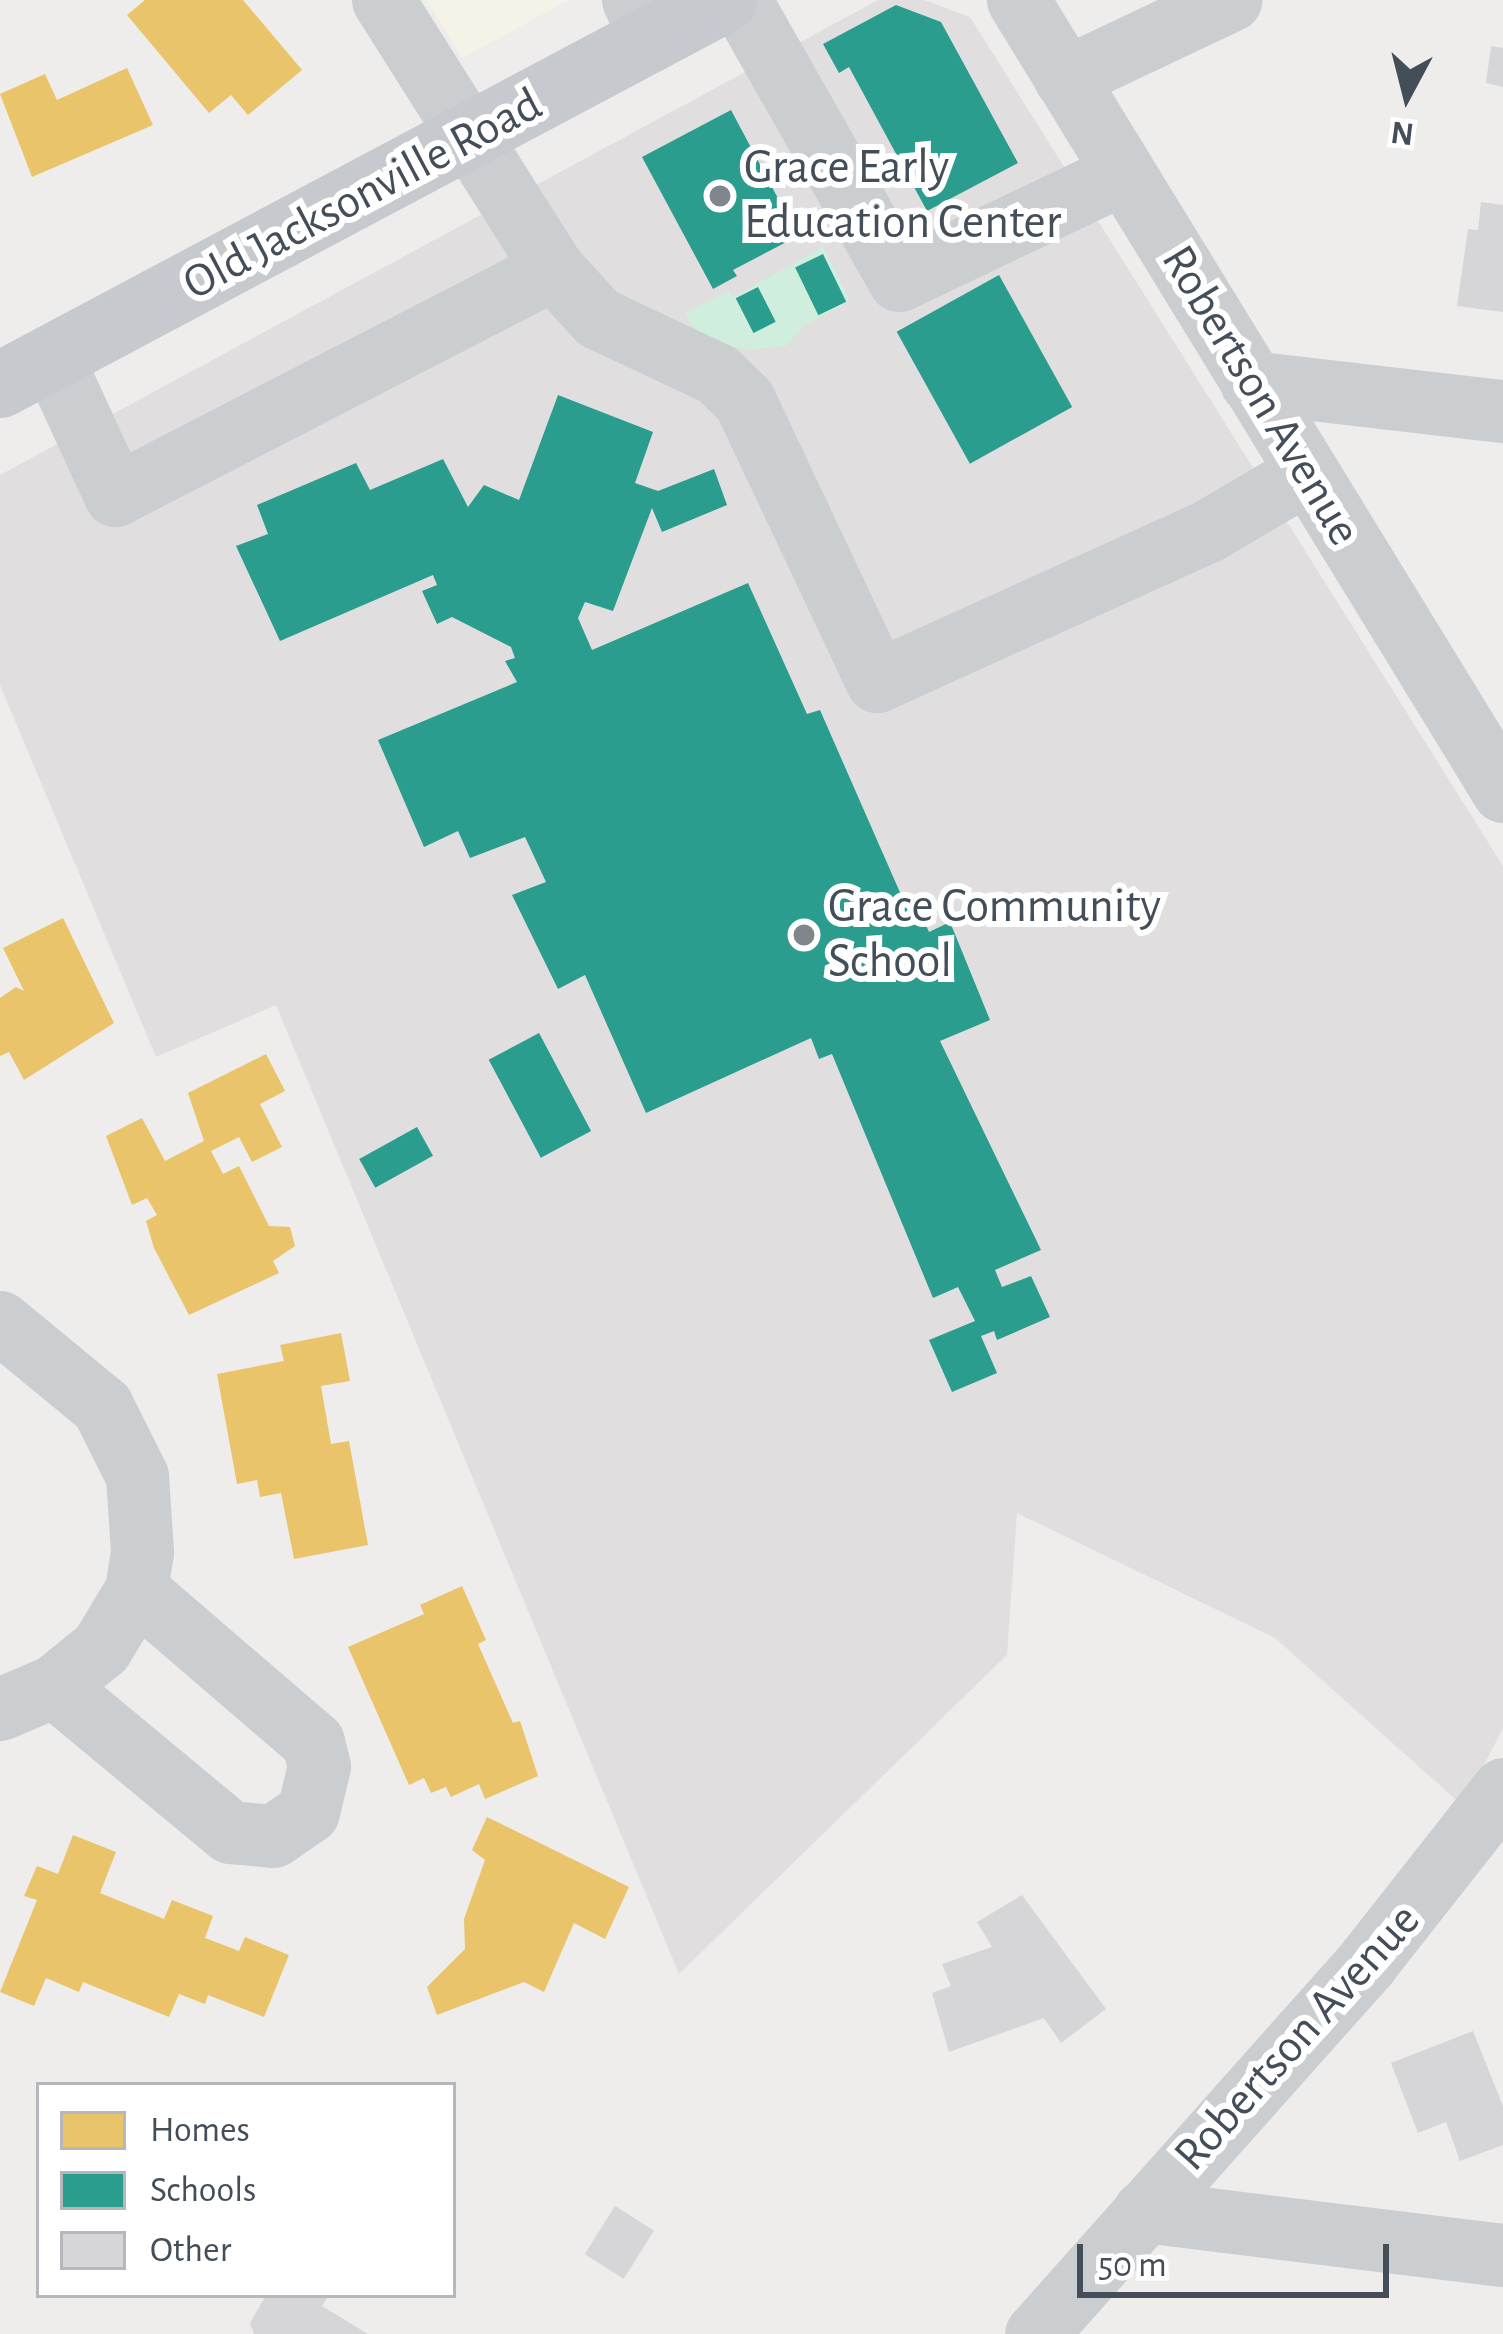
<!DOCTYPE html>
<style>
body{margin:0}
#map{position:relative;width:1503px;height:2334px;overflow:hidden;background:#eeedec;font-family:"Alegreya Sans",sans-serif}
div>[style]{position:absolute}
.commercial>*{inset:0;background:#f5f2e7}
.education>*{inset:0;background:#e0dede}
.green>*{inset:0;background:#d0eedd}
.homes>*{inset:0;background:#e9c46a}
.schools>*{inset:0;background:#2a9d8f;transform-origin:0 0}
.building>*{inset:0;background:#d6d6d8;transform-origin:0 0}
.minor>*{height:63px;margin:-31.5px;padding:0 31.5px;transform-origin:31.5px;border-radius:31.5px;background:#cbced1}
.major>*{height:66px;margin:-33px;padding:0 33px;transform-origin:33px;border-radius:33px;background:#c6c9cd}
.dots>*{width:33px;height:33px;translate:-50% -50%;box-sizing:border-box;border:6px solid #fff;border-radius:50%}
span{translate:-50% -50%;white-space:nowrap;text-align:center;line-height:1.15;-webkit-text-stroke:12px #fff;paint-order:stroke}
.poi-label{font-size:48px;color:#444e59}
.left{translate:0 -50%;text-align:left}
.street-label{font-size:48px;color:#444e59}
.legend{position:absolute;left:36px;top:2082px;width:420px;height:216px;box-sizing:border-box;background:#fff;border:3px solid #b4b8bd;margin:0;padding:15px 21px;list-style:none;font-size:36px;color:#444e59}
.legend li{display:flex;align-items:center;gap:24px;height:60px}
.legend b{width:60px;border:3px solid #b4b8bd}
.north{position:absolute;left:1347px;top:36px;width:120px;height:120px;-webkit-text-stroke:9px #fff;paint-order:stroke;rotate:187deg;font-size:33px;font-weight:700;line-height:48px;text-align:center;color:#444e59}
.north::after{content:'';display:block;margin:auto;width:42px;height:54px;background:#444e59;clip-path:polygon(50% 0,100% 100%,50% 72%,0 100%)}
.scale{position:absolute;left:1077px;top:2244px;width:312px;height:54px;box-sizing:border-box;border:6px solid #444e59;border-top:0;padding-left:15px;font-size:36px;line-height:42px;white-space:nowrap;color:#444e59;-webkit-text-stroke:9px #fff;paint-order:stroke}
</style>
<div id="map">
<div class="commercial">
<i style="clip-path:polygon(427px 0,569px 0,462px 58px)"></i>
</div>
<div class="education">
<i style="clip-path:polygon(878px 0,924px 0,970px 17px,1503px 866px,1503px 1728px,1463px 1806px,1275px 1638px,1017px 1513px,1007px 1655px,679px 1974px,276px 1005px,156px 1057px,0 685px,0 475px)"></i>
</div>
<div class="green">
<i style="clip-path:polygon(823px 247px,850px 301px,805px 325px,786px 346px,745px 350px,698px 335px,685px 313px,728px 291px,733px 297px)"></i>
</div>
<div class="homes">
<i style="clip-path:polygon(145px 0,243px 0,302px 70px,248px 115px,231px 95px,209px 113px,127px 15px)"></i>
<i style="clip-path:polygon(127px 68px,153px 125px,32px 177px,0 94px,45px 74px,57px 100px)"></i>
<i style="clip-path:polygon(63px 918px,114px 1023px,24px 1080px,9px 1052px,0 1056px,0 998px,16px 987px,24px 991px,3px 948px)"></i>
<i style="clip-path:polygon(266px 1054px,285px 1091px,260px 1104px,282px 1147px,252px 1162px,239px 1137px,211px 1151px,223px 1174px,239px 1166px,269px 1226px,290px 1227px,295px 1246px,273px 1261px,279px 1273px,189px 1315px,154px 1248px,146px 1221px,157px 1215px,147px 1198px,132px 1205px,106px 1136px,142px 1118px,165px 1161px,204px 1141px,188px 1093px)"></i>
<i style="clip-path:polygon(341px 1333px,350px 1381px,321px 1386px,331px 1444px,349px 1441px,368px 1545px,294px 1559px,281px 1493px,260px 1497px,257px 1480px,237px 1484px,217px 1374px,284px 1361px,280px 1345px)"></i>
<i style="clip-path:polygon(462px 1586px,486px 1640px,478px 1644px,513px 1723px,520px 1721px,538px 1776px,485px 1799px,479px 1784px,451px 1797px,446px 1787px,431px 1793px,424px 1778px,409px 1785px,348px 1647px,424px 1614px,420px 1605px)"></i>
<i style="clip-path:polygon(487px 1817px,629px 1887px,605px 1939px,574px 1923px,544px 1992px,524px 1982px,437px 2015px,427px 1987px,465px 1949px,464px 1919px,485px 1860px,472px 1850px)"></i>
<i style="clip-path:polygon(73px 1835px,116px 1852px,100px 1893px,164px 1919px,172px 1900px,213px 1916px,205px 1938px,239px 1951px,245px 1937px,289px 1955px,264px 2017px,208px 1995px,205px 2004px,179px 1994px,169px 2017px,83px 1982px,79px 1992px,46px 1978px,34px 2006px,0 1992px,37px 1900px,24px 1896px,37px 1866px,58px 1874px)"></i>
</div>
<div class="schools">
<i style="clip-path:polygon(896px 5px,941px 22px,1018px 163px,927px 211px,849px 67px,839px 73px,823px 44px)"></i>
<i style="clip-path:polygon(731px 110px,798px 236px,733px 270px,737px 276px,713px 289px,642px 157px)"></i>
<i style="left:823px;top:254px;width:53px;height:31px;rotate:64deg"></i>
<i style="left:999px;top:275px;width:151px;height:117px;rotate:61deg"></i>
<i style="left:758px;top:287px;width:39px;height:25px;rotate:63deg"></i>
<i style="clip-path:polygon(558px 395px,653px 432px,635px 483px,658px 491px,714px 469px,727px 505px,662px 532px,652px 508px,613px 611px,585px 602px,578px 618px,592px 650px,748px 583px,807px 714px,820px 710px,909px 913px,919px 909px,929px 932px,950px 922px,990px 1020px,940px 1041px,1041px 1250px,995px 1270px,1002px 1287px,1031px 1276px,1050px 1317px,997px 1340px,994px 1331px,981px 1336px,997px 1373px,952px 1392px,929px 1340px,975px 1321px,958px 1287px,933px 1298px,832px 1054px,819px 1059px,811px 1038px,646px 1113px,585px 975px,558px 989px,512px 895px,546px 882px,525px 837px,470px 858px,458px 831px,424px 847px,378px 740px,517px 682px,505px 661px,515px 658px,511px 647px,452px 617px,437px 624px,422px 591px,437px 585px,433px 575px,280px 641px,236px 546px,268px 534px,257px 505px,356px 463px,370px 490px,443px 459px,468px 507px,484px 485px,519px 500px)"></i>
<i style="left:539px;top:1033px;width:111px;height:57px;rotate:62deg"></i>
<i style="left:417px;top:1127px;width:33px;height:66px;rotate:61deg"></i>
</div>
<div class="building">
<i style="clip-path:polygon(1491px 46px,1503px 48px,1503px 87px,1486px 83px)"></i>
<i style="clip-path:polygon(1481px 202px,1503px 205px,1503px 312px,1457px 306px,1468px 229px,1478px 230px)"></i>
<i style="clip-path:polygon(1022px 1895px,1106px 2009px,1061px 2043px,1044px 2018px,949px 2052px,932px 1993px,951px 1986px,942px 1964px,992px 1947px,977px 1922px)"></i>
<i style="clip-path:polygon(1473px 2031px,1503px 2106px,1503px 2145px,1460px 2161px,1446px 2122px,1418px 2133px,1391px 2063px)"></i>
<i style="left:615px;top:2206px;width:46px;height:57px;rotate:32deg"></i>
<i style="clip-path:polygon(266px 2295px,329px 2295px,322px 2306px,368px 2334px,254px 2334px,250px 2323px)"></i>
</div>
<div class="minor">
<i style="left:633px;top:0;width:44px;rotate:64.6deg"></i>
<i style="left:740px;top:0;width:322px;rotate:60.4deg"></i>
<i style="left:899px;top:280px;width:248px;rotate:-25.5deg"></i>
<i style="left:1018px;top:0;width:928px;rotate:58.49deg"></i>
<i style="left:1065px;top:78px;width:183px;rotate:-25.3deg"></i>
<i style="left:553px;top:269px;width:67px;rotate:47.4deg"></i>
<i style="left:598px;top:318px;width:132px;rotate:25.2deg"></i>
<i style="left:717px;top:374px;width:37px;rotate:44deg"></i>
<i style="left:744px;top:400px;width:311px;rotate:64.7deg"></i>
<i style="left:877px;top:681px;width:361px;rotate:-24.4deg"></i>
<i style="left:1206px;top:532px;width:116px;rotate:-30.5deg"></i>
<i style="left:52px;top:358px;width:151px;rotate:65.3deg"></i>
<i style="left:115px;top:495px;width:493px;rotate:-27.3deg"></i>
<i style="left:553px;top:269px;width:318px;rotate:-122.3deg"></i>
<i style="left:1251px;top:382px;width:254px;rotate:6.6deg"></i>
<i style="left:0;top:1322px;width:132px;rotate:39.5deg"></i>
<i style="left:102px;top:1406px;width:78px;rotate:63.4deg"></i>
<i style="left:137px;top:1476px;width:76px;rotate:86.2deg"></i>
<i style="left:142px;top:1552px;width:38px;rotate:99deg"></i>
<i style="left:136px;top:1590px;width:68px;rotate:121.1deg"></i>
<i style="left:101px;top:1648px;width:60px;rotate:141deg"></i>
<i style="left:54px;top:1686px;width:59px;rotate:156.9deg"></i>
<i style="left:54px;top:1686px;width:229px;rotate:39.7deg"></i>
<i style="left:230px;top:1832px;width:43px;rotate:5.3deg"></i>
<i style="left:273px;top:1836px;width:42px;rotate:-34.4deg"></i>
<i style="left:308px;top:1812px;width:47px;rotate:-76.6deg"></i>
<i style="left:319px;top:1766px;width:25px;rotate:-104deg"></i>
<i style="left:313px;top:1742px;width:233px;rotate:-139.3deg"></i>
<i style="left:1144px;top:2211px;width:362px;rotate:7deg"></i>
<i style="left:1036px;top:2334px;width:498px;rotate:-48.3deg"></i>
<i style="left:1367px;top:1962px;width:220px;rotate:-51.8deg"></i>
</div>
<div class="major">
<i style="left:0;top:385px;width:820px;rotate:-28deg"></i>
</div>
<div class="dots">
<i style="left:720px;top:196px;background:#80868c"></i>
<i style="left:804px;top:935px;background:#80868c"></i>
</div>
<div class="poi-label">
<span class="left" style="left:744px;top:196px">Grace Early<br>Education Center</span>
<span class="left" style="left:828px;top:935px">Grace Community<br>School</span>
</div>
<div class="street-label">
<span style="left:363px;top:195px;rotate:-28deg">Old Jacksonville Road</span>
<span style="left:1260px;top:396px;rotate:59deg">Robertson Avenue</span>
<span style="left:1298px;top:2038px;rotate:-48deg">Robertson Avenue</span>
</div>
<ul class="legend">
<li><b style="height:33px;background:#e9c46a"></b>Homes</li>
<li><b style="height:33px;background:#2a9d8f"></b>Schools</li>
<li><b style="height:33px;background:#d6d6d8"></b>Other</li>
</ul>
<div class="north">N</div>
<div class="scale">50 m</div>
</div>
